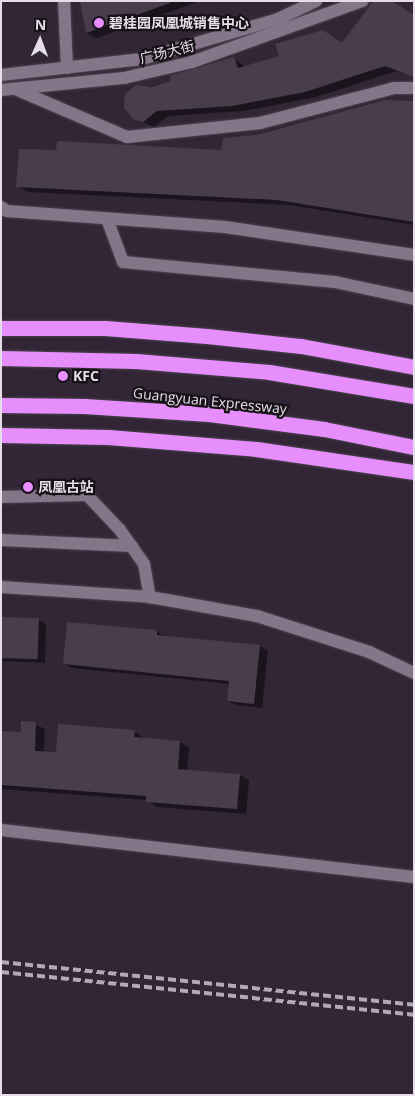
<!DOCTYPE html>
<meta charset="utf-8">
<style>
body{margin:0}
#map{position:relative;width:415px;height:1096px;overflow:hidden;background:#322636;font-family:"Open Sans","Noto Sans SC",sans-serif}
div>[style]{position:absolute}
.shadow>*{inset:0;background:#0007}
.building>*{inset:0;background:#493c4d;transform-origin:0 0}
.roads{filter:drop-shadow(0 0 1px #4f4552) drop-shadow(0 0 1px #4f4552)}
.minor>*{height:12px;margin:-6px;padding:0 6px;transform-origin:6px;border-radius:6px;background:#847588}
.highway>*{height:15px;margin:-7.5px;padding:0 7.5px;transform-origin:7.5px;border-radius:7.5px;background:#e68ffc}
.rail>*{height:4px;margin-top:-2px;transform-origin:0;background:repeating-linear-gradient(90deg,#b2a9b4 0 8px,transparent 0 12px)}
.dots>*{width:14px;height:14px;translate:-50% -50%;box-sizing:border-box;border:2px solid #171118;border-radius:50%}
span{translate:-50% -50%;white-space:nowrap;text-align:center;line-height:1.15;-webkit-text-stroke:4.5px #171118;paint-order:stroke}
.poi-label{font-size:14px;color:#e5dde7;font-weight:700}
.left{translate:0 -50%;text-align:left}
.street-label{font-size:14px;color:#e5dde7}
.frame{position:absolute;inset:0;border:2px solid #e5dde7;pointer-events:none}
.north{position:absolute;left:15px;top:15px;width:50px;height:50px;-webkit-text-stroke:4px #171118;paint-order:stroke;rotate:2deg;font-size:14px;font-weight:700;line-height:20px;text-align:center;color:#e5dde7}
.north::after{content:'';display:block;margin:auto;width:18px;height:22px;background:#e5dde7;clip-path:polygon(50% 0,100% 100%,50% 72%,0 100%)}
</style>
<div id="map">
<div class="shadow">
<i style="clip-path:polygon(81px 1px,200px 1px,97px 38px,87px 33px)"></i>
<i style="clip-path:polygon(323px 31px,343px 44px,414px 76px,396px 71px,316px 97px,243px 111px,168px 116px,154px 127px,134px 118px,131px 90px,173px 82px,234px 58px,245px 67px,280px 57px)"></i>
<i style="clip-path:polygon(414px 102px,414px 225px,289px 205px,28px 192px,17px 186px,222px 151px,257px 136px)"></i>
<i style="clip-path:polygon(1px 618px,38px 619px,46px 624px,45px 663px,1px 661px)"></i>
<i style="clip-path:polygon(157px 631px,165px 637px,260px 646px,268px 651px,262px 708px,236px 705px,228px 701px,230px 684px,72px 668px,65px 664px)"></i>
<i style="clip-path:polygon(35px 724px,45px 729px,44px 752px,57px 753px,135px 731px,144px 739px,179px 742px,189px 747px,187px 771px,239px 775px,249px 780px,246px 814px,156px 807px,147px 800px,1px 789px,1px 732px,22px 734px)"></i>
</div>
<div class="building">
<i style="clip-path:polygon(80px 1px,170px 1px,170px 3px,86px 33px)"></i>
<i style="clip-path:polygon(373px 1px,392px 1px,414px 15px,414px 77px,385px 66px,305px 92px,232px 106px,157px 111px,143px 122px,133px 119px,124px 108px,125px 94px,136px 85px,151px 87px,171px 81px,170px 76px,234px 57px,238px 68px,279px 56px,275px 44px,323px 30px,342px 43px)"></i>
<i style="clip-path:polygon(385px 100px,414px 101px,414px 222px,277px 200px,16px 187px,19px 149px,56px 150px,57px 141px,221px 150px,223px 138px,257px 135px)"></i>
<i style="left:1px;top:617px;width:38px;height:41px;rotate:2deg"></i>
<i style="clip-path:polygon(67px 622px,157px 630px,157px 635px,260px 645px,254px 704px,227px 701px,229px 681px,63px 664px)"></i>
<i style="clip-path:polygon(21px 721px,36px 722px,35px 751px,56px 752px,58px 724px,135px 730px,134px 737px,180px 741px,178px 769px,240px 774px,237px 809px,146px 802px,146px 796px,1px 785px,1px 731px,21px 732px)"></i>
</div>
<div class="roads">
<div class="minor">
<i style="left:64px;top:1px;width:67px;rotate:87.4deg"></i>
<i style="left:1px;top:75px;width:142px;rotate:-6.5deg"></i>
<i style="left:142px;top:59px;width:142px;rotate:-16.4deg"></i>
<i style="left:278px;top:19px;width:42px;rotate:-25.3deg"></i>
<i style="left:15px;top:89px;width:122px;rotate:23.2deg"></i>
<i style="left:127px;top:137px;width:134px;rotate:-6deg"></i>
<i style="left:260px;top:123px;width:138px;rotate:-14.6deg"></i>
<i style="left:394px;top:88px;width:20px"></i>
<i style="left:1px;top:90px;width:124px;rotate:-5.6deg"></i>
<i style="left:124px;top:78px;width:70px;rotate:-13.2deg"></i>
<i style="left:192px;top:62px;width:181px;rotate:-19.7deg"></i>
<i style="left:1px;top:207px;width:7px;rotate:34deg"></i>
<i style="left:7px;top:211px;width:219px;rotate:4.2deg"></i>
<i style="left:225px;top:227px;width:191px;rotate:8.4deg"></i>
<i style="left:107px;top:219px;width:46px;rotate:69.6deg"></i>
<i style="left:123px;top:262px;width:213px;rotate:5.4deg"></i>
<i style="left:335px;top:282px;width:81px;rotate:12.1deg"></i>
<i style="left:1px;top:497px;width:86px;rotate:-1.3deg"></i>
<i style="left:87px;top:495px;width:48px;rotate:46.7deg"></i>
<i style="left:120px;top:530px;width:42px;rotate:54.8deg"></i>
<i style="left:144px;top:564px;width:34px;rotate:80deg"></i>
<i style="left:1px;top:540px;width:131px;rotate:2.6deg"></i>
<i style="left:1px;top:587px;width:149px;rotate:3.8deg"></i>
<i style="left:150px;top:597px;width:109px;rotate:10.1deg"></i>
<i style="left:257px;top:616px;width:118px;rotate:17.8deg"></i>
<i style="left:369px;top:652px;width:50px;rotate:25deg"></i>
<i style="left:1px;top:830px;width:416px;rotate:6.5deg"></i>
</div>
<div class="highway">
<i style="left:1px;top:328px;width:104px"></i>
<i style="left:105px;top:328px;width:102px;rotate:4.5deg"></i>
<i style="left:207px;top:336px;width:95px;rotate:6.1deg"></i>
<i style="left:301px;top:346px;width:115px;rotate:10.5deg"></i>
<i style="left:1px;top:358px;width:135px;rotate:1.3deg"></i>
<i style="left:136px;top:361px;width:133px;rotate:4.7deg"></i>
<i style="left:269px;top:372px;width:147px;rotate:9.4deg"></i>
<i style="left:1px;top:405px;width:83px;rotate:0.7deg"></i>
<i style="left:84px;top:406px;width:125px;rotate:3.7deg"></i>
<i style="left:209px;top:414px;width:116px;rotate:7.4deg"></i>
<i style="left:324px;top:429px;width:92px;rotate:11.3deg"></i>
<i style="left:1px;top:435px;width:107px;rotate:1.1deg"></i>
<i style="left:108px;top:437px;width:148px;rotate:4.6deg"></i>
<i style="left:256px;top:449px;width:160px;rotate:8.3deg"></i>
</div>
</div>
<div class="rail">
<i style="left:1px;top:962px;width:415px;rotate:5.9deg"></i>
<i style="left:1px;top:972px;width:415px;rotate:5.9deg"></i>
</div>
<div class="dots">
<i style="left:99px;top:23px;background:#e88eff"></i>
<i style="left:63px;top:376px;background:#e88eff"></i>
<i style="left:28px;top:487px;background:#e88eff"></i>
</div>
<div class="poi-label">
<span class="left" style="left:109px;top:23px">碧桂园凤凰城销售中心</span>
<span class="left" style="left:73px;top:376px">KFC</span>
<span class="left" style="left:38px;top:487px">凤凰古站</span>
</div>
<div class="street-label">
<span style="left:167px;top:52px;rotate:-14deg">广场大街</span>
<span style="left:210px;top:401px;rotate:6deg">Guangyuan Expressway</span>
</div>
<div class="frame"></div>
<div class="north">N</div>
</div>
